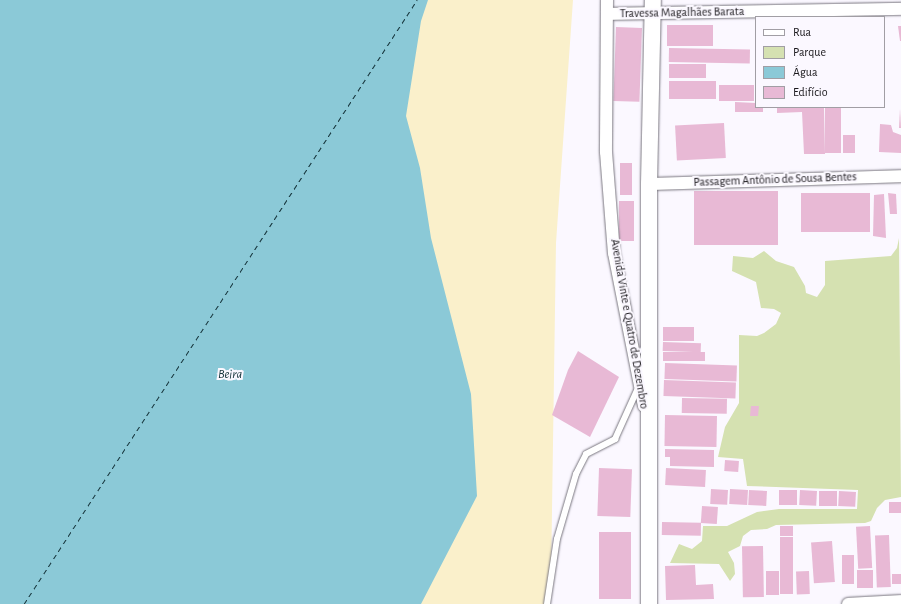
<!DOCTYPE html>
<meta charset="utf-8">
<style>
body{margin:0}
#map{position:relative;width:901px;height:604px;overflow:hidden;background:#fbf8ff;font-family:"Alegreya Sans",sans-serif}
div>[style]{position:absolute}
.green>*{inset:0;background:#d5e1b1}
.sand>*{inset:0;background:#faf0cb}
.water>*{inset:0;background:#8bc9d7}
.ferry>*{height:1px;margin-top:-0.5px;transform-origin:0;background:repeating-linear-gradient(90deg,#15343b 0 5px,transparent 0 9px)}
.building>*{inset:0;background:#e8b9d5;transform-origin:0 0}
.roads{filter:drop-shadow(0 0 1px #7a7780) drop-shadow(0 0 1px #7a7780)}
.service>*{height:6px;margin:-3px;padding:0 3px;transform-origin:3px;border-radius:3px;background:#fff}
.minor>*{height:12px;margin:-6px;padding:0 6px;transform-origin:6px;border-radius:6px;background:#fff}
.tertiary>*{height:16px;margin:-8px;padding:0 8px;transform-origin:8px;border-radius:8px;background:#fff}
span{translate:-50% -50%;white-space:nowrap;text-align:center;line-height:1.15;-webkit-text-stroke:4px #fbf8ff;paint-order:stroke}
.street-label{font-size:12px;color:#19171b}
.water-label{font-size:13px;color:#15343b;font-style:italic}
.legend{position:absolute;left:755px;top:16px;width:130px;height:92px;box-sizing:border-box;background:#fbf8ff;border:1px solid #a19ea4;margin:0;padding:5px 7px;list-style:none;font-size:12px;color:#19171b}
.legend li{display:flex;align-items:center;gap:8px;height:20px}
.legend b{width:20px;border:1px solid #a19ea4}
</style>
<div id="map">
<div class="green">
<i style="clip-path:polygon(899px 238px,901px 497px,885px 500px,877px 508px,871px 521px,865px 523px,776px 525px,767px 529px,751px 530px,743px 536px,740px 546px,728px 552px,734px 563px,735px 574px,730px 581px,719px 564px,670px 563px,679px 544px,692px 549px,702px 541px,703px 526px,727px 526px,757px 512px,779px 509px,857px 509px,858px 490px,747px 486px,743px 459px,718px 457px,725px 427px,739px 403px,739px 335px,757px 336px,764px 333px,776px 324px,781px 313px,774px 309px,761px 308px,756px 282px,732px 271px,733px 256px,753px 258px,764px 251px,776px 261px,794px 267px,805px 286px,806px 293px,817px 297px,825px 285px,825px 261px,891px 256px,897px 248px)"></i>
</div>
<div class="sand">
<i style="clip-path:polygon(420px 0,573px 0,556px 243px,551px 578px,548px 604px,393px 604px,389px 119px)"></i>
</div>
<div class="water">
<i style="clip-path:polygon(0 0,428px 0,421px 21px,406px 116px,420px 168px,431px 238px,471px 394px,477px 496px,421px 604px,0 604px)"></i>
</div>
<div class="ferry">
<i style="left:24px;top:604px;width:721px;rotate:-56.95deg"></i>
</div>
<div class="building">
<i style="left:667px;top:25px;width:46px;height:21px"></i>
<i style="clip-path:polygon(898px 26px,901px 26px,901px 41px,900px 41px)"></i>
<i style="left:616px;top:27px;width:26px;height:74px;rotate:2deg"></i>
<i style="left:669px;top:48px;width:81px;height:14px;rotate:1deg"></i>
<i style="left:669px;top:64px;width:37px;height:14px"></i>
<i style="left:669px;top:81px;width:47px;height:18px"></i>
<i style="left:719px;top:85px;width:35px;height:16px"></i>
<i style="clip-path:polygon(735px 102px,756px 103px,756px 107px,763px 107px,763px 112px,735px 112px)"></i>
<i style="clip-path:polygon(777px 107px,824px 107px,825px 154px,804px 154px,802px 112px,777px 113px)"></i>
<i style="left:825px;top:107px;width:16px;height:46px"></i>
<i style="clip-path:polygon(900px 109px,901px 128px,899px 128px)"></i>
<i style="left:724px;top:123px;width:35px;height:49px;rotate:87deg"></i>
<i style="clip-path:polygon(880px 124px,891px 125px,893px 132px,901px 135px,901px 153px,879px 152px)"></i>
<i style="left:843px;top:135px;width:12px;height:18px"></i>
<i style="left:620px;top:163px;width:12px;height:32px"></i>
<i style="left:694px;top:191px;width:84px;height:54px"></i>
<i style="left:870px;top:193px;width:39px;height:69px;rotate:90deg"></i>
<i style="clip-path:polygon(888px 193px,896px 194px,897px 214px,890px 214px)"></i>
<i style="clip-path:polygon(884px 194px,886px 238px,873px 236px,874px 195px)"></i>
<i style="left:619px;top:201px;width:15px;height:40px"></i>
<i style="left:663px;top:327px;width:31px;height:14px"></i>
<i style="left:663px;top:342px;width:38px;height:9px;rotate:2deg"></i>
<i style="clip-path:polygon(578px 351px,619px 377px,590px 437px,552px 415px,568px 370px)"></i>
<i style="left:663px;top:352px;width:42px;height:9px"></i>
<i style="left:665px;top:363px;width:72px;height:16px;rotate:2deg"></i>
<i style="left:664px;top:380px;width:72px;height:16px;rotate:2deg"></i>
<i style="left:682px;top:398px;width:45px;height:15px;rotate:1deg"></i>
<i style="clip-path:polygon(751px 406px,759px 406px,758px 416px,750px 416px)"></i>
<i style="left:665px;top:415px;width:52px;height:31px;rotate:1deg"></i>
<i style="clip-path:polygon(665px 449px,714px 450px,714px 467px,670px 466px,670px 457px,665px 457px)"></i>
<i style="left:725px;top:460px;width:14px;height:11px;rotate:4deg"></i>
<i style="left:599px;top:468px;width:33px;height:48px;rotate:2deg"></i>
<i style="left:666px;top:468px;width:40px;height:17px;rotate:3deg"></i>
<i style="left:711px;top:489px;width:17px;height:15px;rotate:3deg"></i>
<i style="left:730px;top:489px;width:18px;height:15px;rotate:3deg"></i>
<i style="left:749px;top:490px;width:18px;height:15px;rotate:3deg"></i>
<i style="left:779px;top:490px;width:18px;height:15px"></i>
<i style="left:800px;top:490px;width:17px;height:15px;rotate:3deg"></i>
<i style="left:819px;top:491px;width:18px;height:15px"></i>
<i style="left:839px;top:491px;width:17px;height:15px;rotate:3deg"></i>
<i style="left:889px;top:502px;width:12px;height:11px"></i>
<i style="left:702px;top:506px;width:16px;height:17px;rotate:4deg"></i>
<i style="left:662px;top:522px;width:39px;height:13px;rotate:1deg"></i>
<i style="left:780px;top:526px;width:13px;height:10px"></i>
<i style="left:870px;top:526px;width:42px;height:14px;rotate:87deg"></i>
<i style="left:599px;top:532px;width:32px;height:67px"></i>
<i style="left:889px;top:535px;width:52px;height:14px;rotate:88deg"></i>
<i style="left:780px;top:537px;width:13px;height:57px"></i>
<i style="left:832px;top:541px;width:41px;height:21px;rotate:86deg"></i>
<i style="left:763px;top:546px;width:51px;height:21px;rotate:89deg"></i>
<i style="left:842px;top:555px;width:12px;height:29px"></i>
<i style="clip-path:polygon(695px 565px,696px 585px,713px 584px,714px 599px,666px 600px,665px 566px)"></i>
<i style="left:873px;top:570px;width:18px;height:16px;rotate:90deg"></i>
<i style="left:766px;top:571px;width:13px;height:24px"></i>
<i style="left:809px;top:571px;width:23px;height:13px;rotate:88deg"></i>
<i style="left:892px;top:574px;width:9px;height:10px"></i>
</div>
<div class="roads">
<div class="service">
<i style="left:547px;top:604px;width:66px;rotate:-81.3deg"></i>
<i style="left:557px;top:539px;width:68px;rotate:-73.7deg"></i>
<i style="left:576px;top:474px;width:22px;rotate:-63deg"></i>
<i style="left:586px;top:454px;width:33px;rotate:-27deg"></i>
<i style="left:615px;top:439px;width:56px;rotate:-65.7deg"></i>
</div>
<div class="minor">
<i style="left:607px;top:0;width:152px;rotate:90.4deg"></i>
<i style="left:606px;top:152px;width:101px;rotate:85.5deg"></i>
<i style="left:614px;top:253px;width:156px;rotate:78.9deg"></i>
<i style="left:607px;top:14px;width:294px;rotate:-1deg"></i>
<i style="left:649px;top:184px;width:252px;rotate:-1.8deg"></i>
<i style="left:848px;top:604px;width:53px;rotate:-3.2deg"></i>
</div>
<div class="tertiary">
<i style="left:649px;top:604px;width:420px;rotate:-90deg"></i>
<i style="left:649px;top:184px;width:184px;rotate:-88.8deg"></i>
</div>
</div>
<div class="street-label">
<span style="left:682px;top:13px;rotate:-1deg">Travessa Magalhães Barata</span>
<span style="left:775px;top:180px;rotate:-2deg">Passagem Antônio de Sousa Bentes</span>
<span style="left:629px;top:324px;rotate:80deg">Avenida Vinte e Quatro de Dezembro</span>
</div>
<div class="water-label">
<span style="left:230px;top:375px">Beira</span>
</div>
<ul class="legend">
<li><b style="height:5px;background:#fff"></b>Rua</li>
<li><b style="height:11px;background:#d5e1b1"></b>Parque</li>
<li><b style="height:11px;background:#8bc9d7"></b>Água</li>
<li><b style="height:11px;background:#e8b9d5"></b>Edifício</li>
</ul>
</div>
